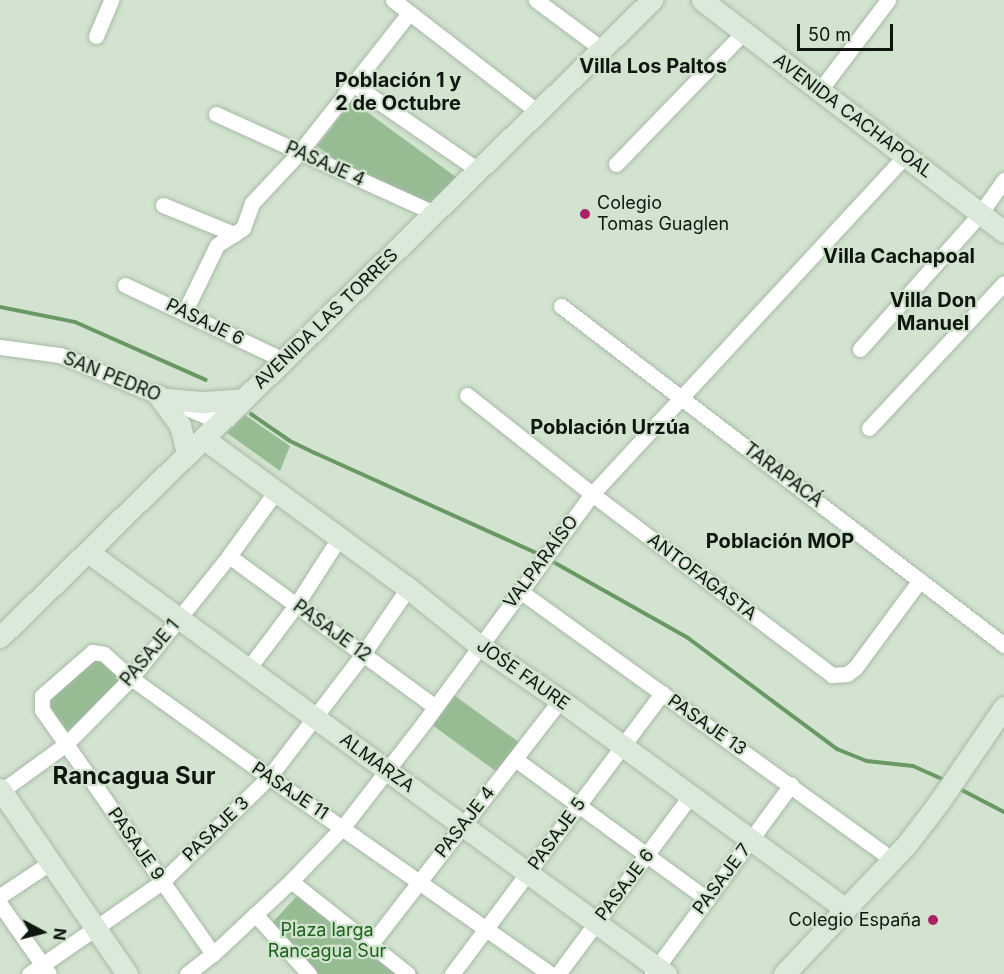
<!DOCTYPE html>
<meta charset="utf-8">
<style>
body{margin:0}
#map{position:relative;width:1004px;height:974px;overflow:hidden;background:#d2e4d0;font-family:Inter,sans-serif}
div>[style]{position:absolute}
.green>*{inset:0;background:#97bc94;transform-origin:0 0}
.stream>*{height:4px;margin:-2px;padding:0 2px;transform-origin:2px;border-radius:2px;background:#699865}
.roads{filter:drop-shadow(0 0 2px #a8baa6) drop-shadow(0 0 2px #a8baa6)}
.street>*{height:15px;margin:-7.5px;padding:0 7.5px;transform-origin:7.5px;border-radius:7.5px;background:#fff}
.secondary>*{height:21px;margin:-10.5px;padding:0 10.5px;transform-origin:10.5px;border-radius:10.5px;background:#dae9d9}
.dots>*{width:16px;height:16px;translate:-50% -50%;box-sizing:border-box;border:3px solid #d2e4d0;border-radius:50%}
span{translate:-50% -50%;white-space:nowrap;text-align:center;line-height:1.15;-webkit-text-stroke:4.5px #d2e4d0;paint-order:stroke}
.street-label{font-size:18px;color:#0f160f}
.poi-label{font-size:18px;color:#0f160f}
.left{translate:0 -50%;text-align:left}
.right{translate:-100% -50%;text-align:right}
.park-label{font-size:18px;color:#1d5f1b}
.neighbourhood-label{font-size:20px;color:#0f160f;font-weight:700}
.district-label{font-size:24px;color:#0f160f;font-weight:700}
.north{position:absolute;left:12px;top:902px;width:60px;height:60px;-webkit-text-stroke:4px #d2e4d0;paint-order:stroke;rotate:97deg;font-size:16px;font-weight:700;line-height:24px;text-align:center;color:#0f160f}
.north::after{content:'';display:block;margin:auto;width:21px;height:27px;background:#0f160f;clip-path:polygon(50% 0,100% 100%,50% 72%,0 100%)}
.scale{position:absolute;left:797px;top:24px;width:96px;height:27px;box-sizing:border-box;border:3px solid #0f160f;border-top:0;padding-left:8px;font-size:18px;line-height:21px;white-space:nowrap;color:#0f160f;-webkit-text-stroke:4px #d2e4d0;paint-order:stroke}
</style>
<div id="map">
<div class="green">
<i style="clip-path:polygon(352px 101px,456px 177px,430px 205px,341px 164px,317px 146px)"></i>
<i style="clip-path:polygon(245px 415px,290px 446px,280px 471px,227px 433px)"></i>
<i style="clip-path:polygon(92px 652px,131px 678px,66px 744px,42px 696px)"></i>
<i style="left:447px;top:690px;width:97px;height:37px;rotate:36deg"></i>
<i style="clip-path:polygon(308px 884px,374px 938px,419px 974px,314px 974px,270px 925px)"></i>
</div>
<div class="stream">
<i style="left:0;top:307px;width:76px;rotate:11.3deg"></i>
<i style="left:75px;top:322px;width:143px;rotate:23.9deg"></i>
<i style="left:251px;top:414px;width:47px;rotate:34.7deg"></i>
<i style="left:290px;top:441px;width:28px;rotate:26deg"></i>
<i style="left:315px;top:453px;width:248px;rotate:24.3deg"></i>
<i style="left:548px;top:559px;width:161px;rotate:29.4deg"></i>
<i style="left:688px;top:638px;width:186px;rotate:36.7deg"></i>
<i style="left:837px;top:749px;width:32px;rotate:22deg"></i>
<i style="left:867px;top:761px;width:46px;rotate:6.2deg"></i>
<i style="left:913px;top:766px;width:35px;rotate:24deg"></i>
<i style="left:956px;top:787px;width:54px;rotate:27.5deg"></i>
</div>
<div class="roads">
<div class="street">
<i style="left:393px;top:0;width:183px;rotate:37.7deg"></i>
<i style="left:536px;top:0;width:82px;rotate:36.6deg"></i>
<i style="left:96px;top:36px;width:39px;rotate:-67deg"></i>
<i style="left:353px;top:84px;width:152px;rotate:34.5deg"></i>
<i style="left:820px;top:90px;width:113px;rotate:-52.9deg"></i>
<i style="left:216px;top:114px;width:239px;rotate:24.4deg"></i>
<i style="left:616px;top:164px;width:184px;rotate:-45.9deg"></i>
<i style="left:163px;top:205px;width:77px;rotate:22.2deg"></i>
<i style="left:125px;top:285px;width:176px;rotate:25.3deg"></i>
<i style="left:561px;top:306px;width:558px;rotate:37.42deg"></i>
<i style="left:185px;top:311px;width:73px;rotate:-64.1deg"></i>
<i style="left:217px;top:245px;width:31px;rotate:-33deg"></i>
<i style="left:243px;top:228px;width:27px;rotate:-70deg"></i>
<i style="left:252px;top:203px;width:69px;rotate:-46.8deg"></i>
<i style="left:299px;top:153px;width:178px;rotate:-51.8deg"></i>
<i style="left:0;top:347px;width:61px;rotate:7.6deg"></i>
<i style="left:60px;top:355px;width:173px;rotate:22.7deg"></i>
<i style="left:860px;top:349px;width:181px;rotate:-48.4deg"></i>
<i style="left:980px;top:214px;width:42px;rotate:-54.8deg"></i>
<i style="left:467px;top:395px;width:159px;rotate:38.4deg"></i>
<i style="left:592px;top:494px;width:301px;rotate:37deg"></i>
<i style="left:832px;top:675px;width:15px;rotate:-4deg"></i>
<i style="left:847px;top:674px;width:10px;rotate:-37deg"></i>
<i style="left:855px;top:668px;width:109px;rotate:-53.5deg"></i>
<i style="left:869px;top:428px;width:198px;rotate:-47deg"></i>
<i style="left:229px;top:556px;width:255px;rotate:36.2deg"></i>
<i style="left:520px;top:591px;width:460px;rotate:35.8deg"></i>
<i style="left:248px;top:669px;width:80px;rotate:-53.1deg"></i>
<i style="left:296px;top:605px;width:80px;rotate:-57.3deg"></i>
<i style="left:515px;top:759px;width:238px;rotate:36.1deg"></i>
<i style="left:0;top:792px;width:82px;rotate:-36deg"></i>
<i style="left:66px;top:744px;width:93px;rotate:-45.4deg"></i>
<i style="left:131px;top:678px;width:156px;rotate:-51.2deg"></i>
<i style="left:229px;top:556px;width:80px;rotate:-54.1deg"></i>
<i style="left:291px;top:881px;width:149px;rotate:38.5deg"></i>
<i style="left:0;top:896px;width:61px;rotate:-33.7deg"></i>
<i style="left:0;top:904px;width:85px;rotate:55deg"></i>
<i style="left:255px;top:914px;width:81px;rotate:48deg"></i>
<i style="left:371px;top:944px;width:309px;rotate:-52.2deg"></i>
<i style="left:213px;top:954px;width:298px;rotate:-125deg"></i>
<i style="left:42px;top:710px;width:14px;rotate:-90deg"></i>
<i style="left:42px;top:696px;width:67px;rotate:-41.3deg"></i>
<i style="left:92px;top:652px;width:12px;rotate:9deg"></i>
<i style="left:104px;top:654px;width:36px;rotate:42deg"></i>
<i style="left:131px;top:678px;width:170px;rotate:35.7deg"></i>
<i style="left:269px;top:777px;width:343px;rotate:35deg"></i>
<i style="left:29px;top:974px;width:162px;rotate:-34.7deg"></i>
<i style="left:162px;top:882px;width:150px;rotate:-44.5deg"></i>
<i style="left:269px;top:777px;width:155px;rotate:-52.6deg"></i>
<i style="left:363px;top:654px;width:80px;rotate:-55.7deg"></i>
<i style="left:187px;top:974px;width:33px;rotate:-38deg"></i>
<i style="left:213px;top:954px;width:107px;rotate:-43.1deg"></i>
<i style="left:291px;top:881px;width:75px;rotate:-46.1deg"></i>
<i style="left:343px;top:827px;width:135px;rotate:-52.2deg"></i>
<i style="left:426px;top:720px;width:280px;rotate:-53.7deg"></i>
<i style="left:592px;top:494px;width:462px;rotate:-47.2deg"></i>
<i style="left:452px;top:974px;width:351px;rotate:-53.2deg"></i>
<i style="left:558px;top:974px;width:222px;rotate:-53.4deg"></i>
<i style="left:652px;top:974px;width:235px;rotate:-53.7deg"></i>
</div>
<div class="secondary">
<i style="left:702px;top:0;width:381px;rotate:37.5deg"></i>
<i style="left:158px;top:395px;width:37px;rotate:54deg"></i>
<i style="left:180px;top:425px;width:30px;rotate:76deg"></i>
<i style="left:167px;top:399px;width:37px;rotate:5deg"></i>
<i style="left:204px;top:402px;width:39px;rotate:-4deg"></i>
<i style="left:203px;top:438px;width:254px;rotate:36.2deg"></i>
<i style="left:408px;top:588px;width:91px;rotate:38.8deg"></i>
<i style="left:479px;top:645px;width:98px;rotate:34.2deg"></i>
<i style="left:560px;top:700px;width:354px;rotate:36.2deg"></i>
<i style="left:88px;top:552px;width:716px;rotate:36.13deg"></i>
<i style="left:0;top:637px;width:912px;rotate:-44.33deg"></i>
<i style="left:0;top:789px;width:224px;rotate:55.5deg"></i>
<i style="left:784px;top:974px;width:179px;rotate:-46.6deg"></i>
<i style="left:907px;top:844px;width:53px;rotate:-52.7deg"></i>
<i style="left:939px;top:802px;width:115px;rotate:-55.6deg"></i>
</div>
</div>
<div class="dots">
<i style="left:585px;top:214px;background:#aa2369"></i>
<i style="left:933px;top:920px;background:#aa2369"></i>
</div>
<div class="street-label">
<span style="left:853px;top:116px;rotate:37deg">AVENIDA CACHAPOAL</span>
<span style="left:325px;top:164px;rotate:24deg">PASAJE 4</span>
<span style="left:326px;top:319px;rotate:-44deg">AVENIDA LAS TORRES</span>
<span style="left:205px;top:322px;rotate:26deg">PASAJE 6</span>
<span style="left:112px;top:377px;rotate:22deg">SAN PEDRO</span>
<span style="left:783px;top:475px;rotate:37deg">TARAPACÁ</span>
<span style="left:541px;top:562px;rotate:-53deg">VALPARAÍSO</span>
<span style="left:702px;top:577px;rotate:37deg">ANTOFAGASTA</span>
<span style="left:332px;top:631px;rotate:36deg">PASAJE 12</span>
<span style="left:150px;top:653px;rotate:-50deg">PASAJE 1</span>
<span style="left:523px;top:675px;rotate:35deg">JOŚE FAURE</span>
<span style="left:707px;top:725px;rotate:35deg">PASAJE 13</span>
<span style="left:377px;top:763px;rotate:36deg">ALMARZA</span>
<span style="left:290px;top:791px;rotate:34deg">PASAJE 11</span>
<span style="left:465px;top:822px;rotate:-52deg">PASAJE 4</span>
<span style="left:216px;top:829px;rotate:-44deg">PASAJE 3</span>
<span style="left:557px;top:834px;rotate:-54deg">PASAJE 5</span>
<span style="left:136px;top:844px;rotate:55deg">PASAJE 9</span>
<span style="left:722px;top:879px;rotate:-53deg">PASAJE 7</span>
<span style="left:625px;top:885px;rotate:-53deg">PASAJE 6</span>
</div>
<div class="poi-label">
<span class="left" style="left:597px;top:214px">Colegio<br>Tomas Guaglen</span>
<span class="right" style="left:921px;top:920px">Colegio España</span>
</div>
<div class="park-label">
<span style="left:327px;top:941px">Plaza larga<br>Rancagua Sur</span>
</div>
<div class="neighbourhood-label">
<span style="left:653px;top:66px">Villa Los Paltos</span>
<span style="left:398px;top:92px">Población 1 y<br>2 de Octubre</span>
<span style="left:899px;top:256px">Villa Cachapoal</span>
<span style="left:933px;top:312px">Villa Don<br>Manuel</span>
<span style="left:610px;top:427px">Población Urzúa</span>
<span style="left:780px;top:541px">Población MOP</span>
</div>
<div class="district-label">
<span style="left:134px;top:776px">Rancagua Sur</span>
</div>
<div class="north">N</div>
<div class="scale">50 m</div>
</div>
